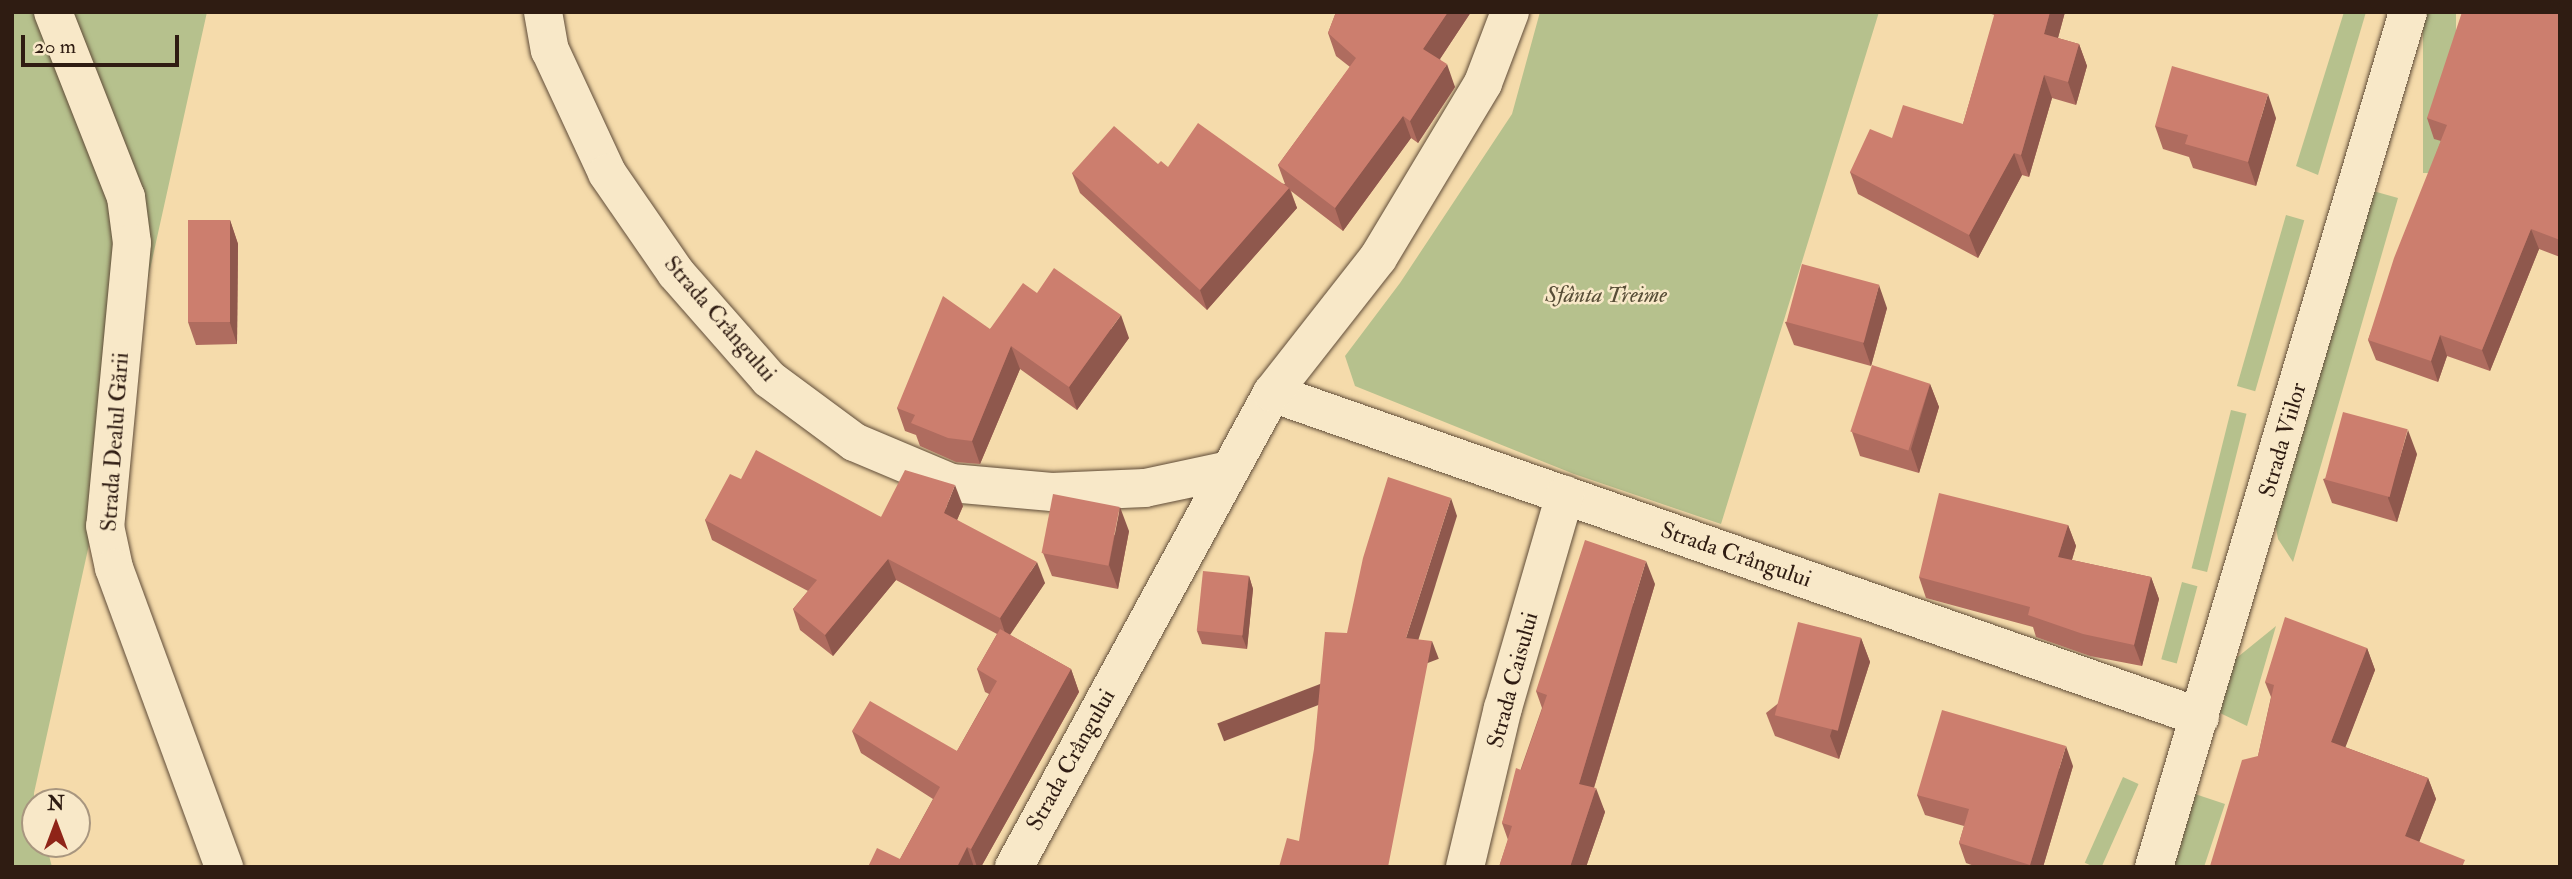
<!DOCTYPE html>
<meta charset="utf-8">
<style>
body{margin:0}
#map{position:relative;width:2572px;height:879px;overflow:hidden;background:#f5dbab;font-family:"IM FELL Double Pica",serif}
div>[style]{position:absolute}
.green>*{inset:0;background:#b6c18d;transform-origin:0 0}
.roads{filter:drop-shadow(0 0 2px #604c38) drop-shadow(0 0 2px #604c38)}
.minor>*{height:38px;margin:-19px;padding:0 19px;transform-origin:19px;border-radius:19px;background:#f8e8c8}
.wall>*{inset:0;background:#af6c5f}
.shaded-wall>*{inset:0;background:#8f584d;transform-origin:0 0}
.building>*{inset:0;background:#cc7e6e;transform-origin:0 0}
span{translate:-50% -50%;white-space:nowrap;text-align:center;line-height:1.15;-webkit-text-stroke:5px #f8e8c8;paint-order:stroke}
.park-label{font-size:23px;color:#584e37;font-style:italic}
.street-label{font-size:23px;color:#2f1c12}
.frame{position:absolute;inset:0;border:14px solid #2f1c12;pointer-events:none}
.north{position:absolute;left:21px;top:788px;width:70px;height:70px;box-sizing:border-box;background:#f8e8c8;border:2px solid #a8967f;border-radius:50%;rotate:0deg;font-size:19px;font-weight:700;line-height:28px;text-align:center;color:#2f1c12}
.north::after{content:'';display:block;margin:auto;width:24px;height:32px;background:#8f2418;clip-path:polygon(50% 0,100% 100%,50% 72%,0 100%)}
.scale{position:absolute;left:21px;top:35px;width:158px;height:32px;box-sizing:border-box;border:4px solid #2f1c12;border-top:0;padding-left:9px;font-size:21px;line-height:24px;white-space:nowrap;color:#2f1c12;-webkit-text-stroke:5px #f8e8c8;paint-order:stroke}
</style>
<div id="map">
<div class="green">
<i style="clip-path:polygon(12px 12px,207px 12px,34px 793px,35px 844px,46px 844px,52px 867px,12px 867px)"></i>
<i style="clip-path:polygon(1540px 12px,1879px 12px,1721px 524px,1574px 474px,1355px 386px,1345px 356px,1400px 283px,1512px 114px)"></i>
<i style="clip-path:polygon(2344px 12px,2366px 12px,2318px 175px,2296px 166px)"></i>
<i style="left:2423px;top:12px;width:33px;height:161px"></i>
<i style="clip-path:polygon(2366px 189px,2398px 198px,2293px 562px,2278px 539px,2275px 523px)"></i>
<i style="left:2286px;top:215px;width:19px;height:178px;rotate:16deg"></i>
<i style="left:2231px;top:410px;width:16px;height:163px;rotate:14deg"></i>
<i style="left:2182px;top:582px;width:16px;height:80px;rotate:15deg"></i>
<i style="clip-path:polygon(2276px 626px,2247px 726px,2220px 713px,2234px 660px)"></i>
<i style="left:2123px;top:777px;width:17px;height:94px;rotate:24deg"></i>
<i style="clip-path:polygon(2195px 794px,2225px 804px,2204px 867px,2174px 867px)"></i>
</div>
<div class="roads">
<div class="minor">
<i style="left:53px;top:12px;width:199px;rotate:68.5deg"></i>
<i style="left:126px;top:197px;width:46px;rotate:82.6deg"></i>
<i style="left:132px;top:243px;width:284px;rotate:95.4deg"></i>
<i style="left:105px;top:526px;width:43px;rotate:77.9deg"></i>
<i style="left:114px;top:568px;width:319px;rotate:69.8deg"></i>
<i style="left:543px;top:12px;width:39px;rotate:80deg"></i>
<i style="left:550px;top:50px;width:136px;rotate:65.1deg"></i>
<i style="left:607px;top:173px;width:121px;rotate:55.4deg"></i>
<i style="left:676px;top:273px;width:141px;rotate:48.7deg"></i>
<i style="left:769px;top:379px;width:106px;rotate:36.5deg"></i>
<i style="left:854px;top:442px;width:105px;rotate:22.9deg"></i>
<i style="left:951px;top:483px;width:101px;rotate:5.1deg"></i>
<i style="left:1052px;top:492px;width:93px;rotate:-2.5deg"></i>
<i style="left:1145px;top:488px;width:87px;rotate:-12deg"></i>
<i style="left:1272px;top:393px;width:983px;rotate:19.25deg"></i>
<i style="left:1014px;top:867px;width:540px;rotate:-61.44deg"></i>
<i style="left:1272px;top:393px;width:172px;rotate:-51.9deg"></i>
<i style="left:1378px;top:258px;width:204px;rotate:-59deg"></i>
<i style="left:1483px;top:83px;width:76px;rotate:-69.2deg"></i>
<i style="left:1465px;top:867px;width:163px;rotate:-76.6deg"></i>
<i style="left:1503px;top:708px;width:222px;rotate:-73.8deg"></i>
<i style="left:2154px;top:867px;width:892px;rotate:-73.45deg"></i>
</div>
</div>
<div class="wall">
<i style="clip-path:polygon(1336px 12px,1471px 12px,1440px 59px,1455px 87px,1418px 143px,1411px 138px,1343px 231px,1291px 191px,1297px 208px,1207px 310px,1080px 193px,1072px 173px,1158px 164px,1168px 167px,1285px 184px,1278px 165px,1350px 67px,1336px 56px,1328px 33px)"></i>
<i style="clip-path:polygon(1984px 12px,2065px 12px,2058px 38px,2079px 44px,2087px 66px,2076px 105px,2052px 98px,2029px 177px,2022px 175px,1978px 258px,1858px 194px,1850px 172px,1963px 124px,1995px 15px)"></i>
<i style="clip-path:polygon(2560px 12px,2560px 257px,2539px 249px,2490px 371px,2447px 356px,2438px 382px,2376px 360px,2368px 340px,2441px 141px,2434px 139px,2427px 118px)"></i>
<i style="clip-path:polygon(2276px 118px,2256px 186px,2193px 168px,2189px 157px,2163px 149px,2155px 126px)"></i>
<i style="clip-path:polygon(230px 220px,238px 244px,237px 344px,196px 345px,188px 322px)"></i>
<i style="clip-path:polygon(1037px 293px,1129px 338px,1077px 410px,1020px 369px,980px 464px,956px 462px,920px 446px,916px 435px,905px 431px,897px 408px,990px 329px)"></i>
<i style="clip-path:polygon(1887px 308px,1871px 366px,1794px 345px,1785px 322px)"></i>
<i style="clip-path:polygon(1930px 384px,1939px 407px,1919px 473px,1860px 456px,1852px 432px)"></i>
<i style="clip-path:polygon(2417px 454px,2397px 522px,2332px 503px,2323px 479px)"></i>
<i style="clip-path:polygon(741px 479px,881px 517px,963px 506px,957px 520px,1045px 583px,1010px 635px,1071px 669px,1079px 692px,981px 867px,868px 867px,900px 859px,933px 799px,861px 753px,852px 731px,957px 751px,989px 694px,985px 692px,977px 669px,997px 634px,896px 580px,833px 656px,800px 630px,793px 609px,808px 591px,712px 540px,705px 520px)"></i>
<i style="clip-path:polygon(2068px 525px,2076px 546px,2072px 560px,2151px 577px,2159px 599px,2142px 666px,2090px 656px,2036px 637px,2033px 627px,1926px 598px,1919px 577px)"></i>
<i style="clip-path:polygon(1129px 531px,1118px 589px,1052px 576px,1043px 553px)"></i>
<i style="clip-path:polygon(1249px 576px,1253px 589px,1247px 649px,1202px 644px,1197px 631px)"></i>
<i style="clip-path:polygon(1655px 584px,1594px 788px,1605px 812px,1586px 867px,1499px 867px,1508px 840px,1502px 823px,1542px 708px,1536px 691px)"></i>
<i style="clip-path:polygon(1861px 638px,1870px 662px,1839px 759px,1775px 736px,1766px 713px)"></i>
<i style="clip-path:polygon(2367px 648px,2375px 670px,2345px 747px,2428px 778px,2436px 799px,2419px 842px,2210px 867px,2258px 756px,2271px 697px,2265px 682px)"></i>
<i style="clip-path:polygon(2073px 766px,2043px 867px,1977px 867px,1966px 863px,1959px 843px,1964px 826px,1925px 815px,1917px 795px)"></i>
</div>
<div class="shaded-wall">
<i style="clip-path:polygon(1448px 12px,1471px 12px,1432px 71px,1423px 49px)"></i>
<i style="clip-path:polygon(2050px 12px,2065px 12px,2053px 56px,2044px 34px)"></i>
<i style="clip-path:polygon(2079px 44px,2087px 66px,2076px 105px,2068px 82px)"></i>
<i style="clip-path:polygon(1447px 64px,1455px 87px,1418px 143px,1410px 121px)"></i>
<i style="clip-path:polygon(2044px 75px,2052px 98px,2029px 177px,2021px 155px)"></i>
<i style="clip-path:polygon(2268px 94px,2276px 118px,2256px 186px,2248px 162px)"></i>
<i style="clip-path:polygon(1403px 116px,1411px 138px,1343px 231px,1335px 208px)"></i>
<i style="clip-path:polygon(2014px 153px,2022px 175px,1978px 258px,1969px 235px)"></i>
<i style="clip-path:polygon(1289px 188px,1297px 208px,1207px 310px,1200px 290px)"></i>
<i style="clip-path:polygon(230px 220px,238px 244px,237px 344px,229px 320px)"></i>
<i style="clip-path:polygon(2531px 229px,2539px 249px,2490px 371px,2482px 350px)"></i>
<i style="clip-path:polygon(1879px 285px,1887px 308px,1871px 366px,1863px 343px)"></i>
<i style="clip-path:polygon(1121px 315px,1129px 338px,1077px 410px,1069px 387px)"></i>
<i style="clip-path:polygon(2440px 335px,2447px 356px,2438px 382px,2431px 361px)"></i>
<i style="clip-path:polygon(1011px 346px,1020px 369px,980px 464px,972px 441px)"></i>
<i style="clip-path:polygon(1930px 384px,1939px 407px,1919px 473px,1911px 449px)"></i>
<i style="clip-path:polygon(2408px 430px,2417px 454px,2397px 522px,2388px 498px)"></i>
<i style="clip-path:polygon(955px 485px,963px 506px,951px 534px,944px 513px)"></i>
<i style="clip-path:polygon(1451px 498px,1457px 516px,1413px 657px,1406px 638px)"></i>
<i style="clip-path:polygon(1120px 507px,1129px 531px,1118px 589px,1109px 565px)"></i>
<i style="clip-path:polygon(2068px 525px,2076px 546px,2066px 579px,2058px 557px)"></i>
<i style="clip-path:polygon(888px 559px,896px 580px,833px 656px,825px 635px)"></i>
<i style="clip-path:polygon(1646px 561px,1655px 584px,1588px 807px,1579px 784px)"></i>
<i style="clip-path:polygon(1037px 562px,1045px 583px,1007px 639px,1000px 618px)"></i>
<i style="clip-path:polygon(1249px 576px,1253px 589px,1247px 649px,1242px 636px)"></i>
<i style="clip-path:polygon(2151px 577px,2159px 599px,2142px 666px,2134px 645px)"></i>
<i style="clip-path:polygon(1861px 638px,1870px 662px,1839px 759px,1830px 736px)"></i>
<i style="left:1432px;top:641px;width:19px;height:230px;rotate:69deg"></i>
<i style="clip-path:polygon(2367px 648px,2375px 670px,2339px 764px,2331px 742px)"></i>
<i style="clip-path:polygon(1071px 669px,1079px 692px,981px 867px,977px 867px,971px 849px)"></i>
<i style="clip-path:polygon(2066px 746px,2073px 766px,2043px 867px,2030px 867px,2030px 865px)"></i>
<i style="clip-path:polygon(2428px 778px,2436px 799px,2413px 858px,2405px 836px)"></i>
<i style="clip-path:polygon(1596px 788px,1605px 812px,1586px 867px,1570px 867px)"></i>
<i style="clip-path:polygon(967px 847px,974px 867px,957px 867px)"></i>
</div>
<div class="building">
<i style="clip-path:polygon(1336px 12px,1448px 12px,1423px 49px,1447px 64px,1410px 121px,1403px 116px,1335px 208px,1278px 165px,1356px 58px,1328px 33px)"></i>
<i style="clip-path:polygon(1995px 12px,2050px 12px,2044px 34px,2079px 44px,2068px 82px,2044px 75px,2021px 155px,2014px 153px,1969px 235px,1850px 172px,1870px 129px,1892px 138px,1903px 105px,1963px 124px)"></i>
<i style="clip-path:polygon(2462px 12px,2560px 12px,2560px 240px,2531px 229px,2482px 350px,2440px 335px,2431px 361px,2368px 340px,2394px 258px,2447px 125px,2427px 118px)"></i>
<i style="clip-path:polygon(2172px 66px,2268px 94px,2248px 162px,2185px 144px,2188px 135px,2155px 126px)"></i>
<i style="clip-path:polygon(1198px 123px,1289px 188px,1200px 290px,1072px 173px,1114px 126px,1158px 164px,1161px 161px,1168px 167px)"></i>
<i style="left:188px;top:220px;width:42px;height:102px"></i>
<i style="left:1802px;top:264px;width:80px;height:60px;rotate:15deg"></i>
<i style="clip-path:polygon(1054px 268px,1121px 315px,1069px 387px,1011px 346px,972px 441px,948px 438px,911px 423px,915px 415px,897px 408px,943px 296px,990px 329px,1023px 283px,1037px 293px)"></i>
<i style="left:1872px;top:365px;width:61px;height:70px;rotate:18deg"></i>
<i style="left:2343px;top:412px;width:67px;height:70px;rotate:15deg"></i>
<i style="clip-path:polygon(756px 450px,881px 517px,905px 470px,955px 485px,944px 513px,1037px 562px,1000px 618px,888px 559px,825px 635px,793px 609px,817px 580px,705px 520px,730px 474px,741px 479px)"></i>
<i style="clip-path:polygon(1388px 477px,1451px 498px,1406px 638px,1432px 641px,1388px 867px,1279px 867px,1287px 838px,1299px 841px,1314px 749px,1325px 632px,1347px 633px,1363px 558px)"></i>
<i style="clip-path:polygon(1939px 493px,2068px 525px,2058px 557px,2151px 577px,2134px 645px,2083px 634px,2028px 615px,2030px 607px,1919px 577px)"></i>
<i style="left:1053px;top:494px;width:68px;height:60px;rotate:11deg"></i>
<i style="clip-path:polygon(1585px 540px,1646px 561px,1579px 784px,1596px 788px,1570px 867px,1499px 867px,1512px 826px,1502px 823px,1516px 768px,1521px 770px,1547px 695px,1536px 691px)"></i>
<i style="left:1203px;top:571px;width:46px;height:60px;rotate:6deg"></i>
<i style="clip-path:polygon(2285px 617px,2367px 648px,2331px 742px,2428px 778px,2405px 836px,2465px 860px,2462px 867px,2210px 866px,2242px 760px,2258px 756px,2274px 685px,2265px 682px)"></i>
<i style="left:1798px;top:622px;width:65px;height:96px;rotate:14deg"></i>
<i style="clip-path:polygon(1000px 629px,1071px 669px,971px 849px,967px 847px,957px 867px,868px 867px,877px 848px,900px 859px,940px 787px,852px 731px,870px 701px,957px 751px,997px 681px,977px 669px)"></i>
<i style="clip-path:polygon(1942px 710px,2066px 746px,2030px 865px,1959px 843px,1969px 809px,1917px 795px)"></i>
</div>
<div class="park-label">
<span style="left:1606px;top:295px">Sfânta Treime</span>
</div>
<div class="street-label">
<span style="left:720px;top:319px;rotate:49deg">Strada Crângului</span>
<span style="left:2283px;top:440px;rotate:-74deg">Strada Viilor</span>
<span style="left:115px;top:442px;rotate:-86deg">Strada Dealul Gării</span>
<span style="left:1736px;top:555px;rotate:19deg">Strada Crângului</span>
<span style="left:1513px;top:680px;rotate:-75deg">Strada Caisului</span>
<span style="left:1071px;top:760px;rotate:-61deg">Strada Crângului</span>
</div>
<div class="frame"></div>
<div class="north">N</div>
<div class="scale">20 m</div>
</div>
